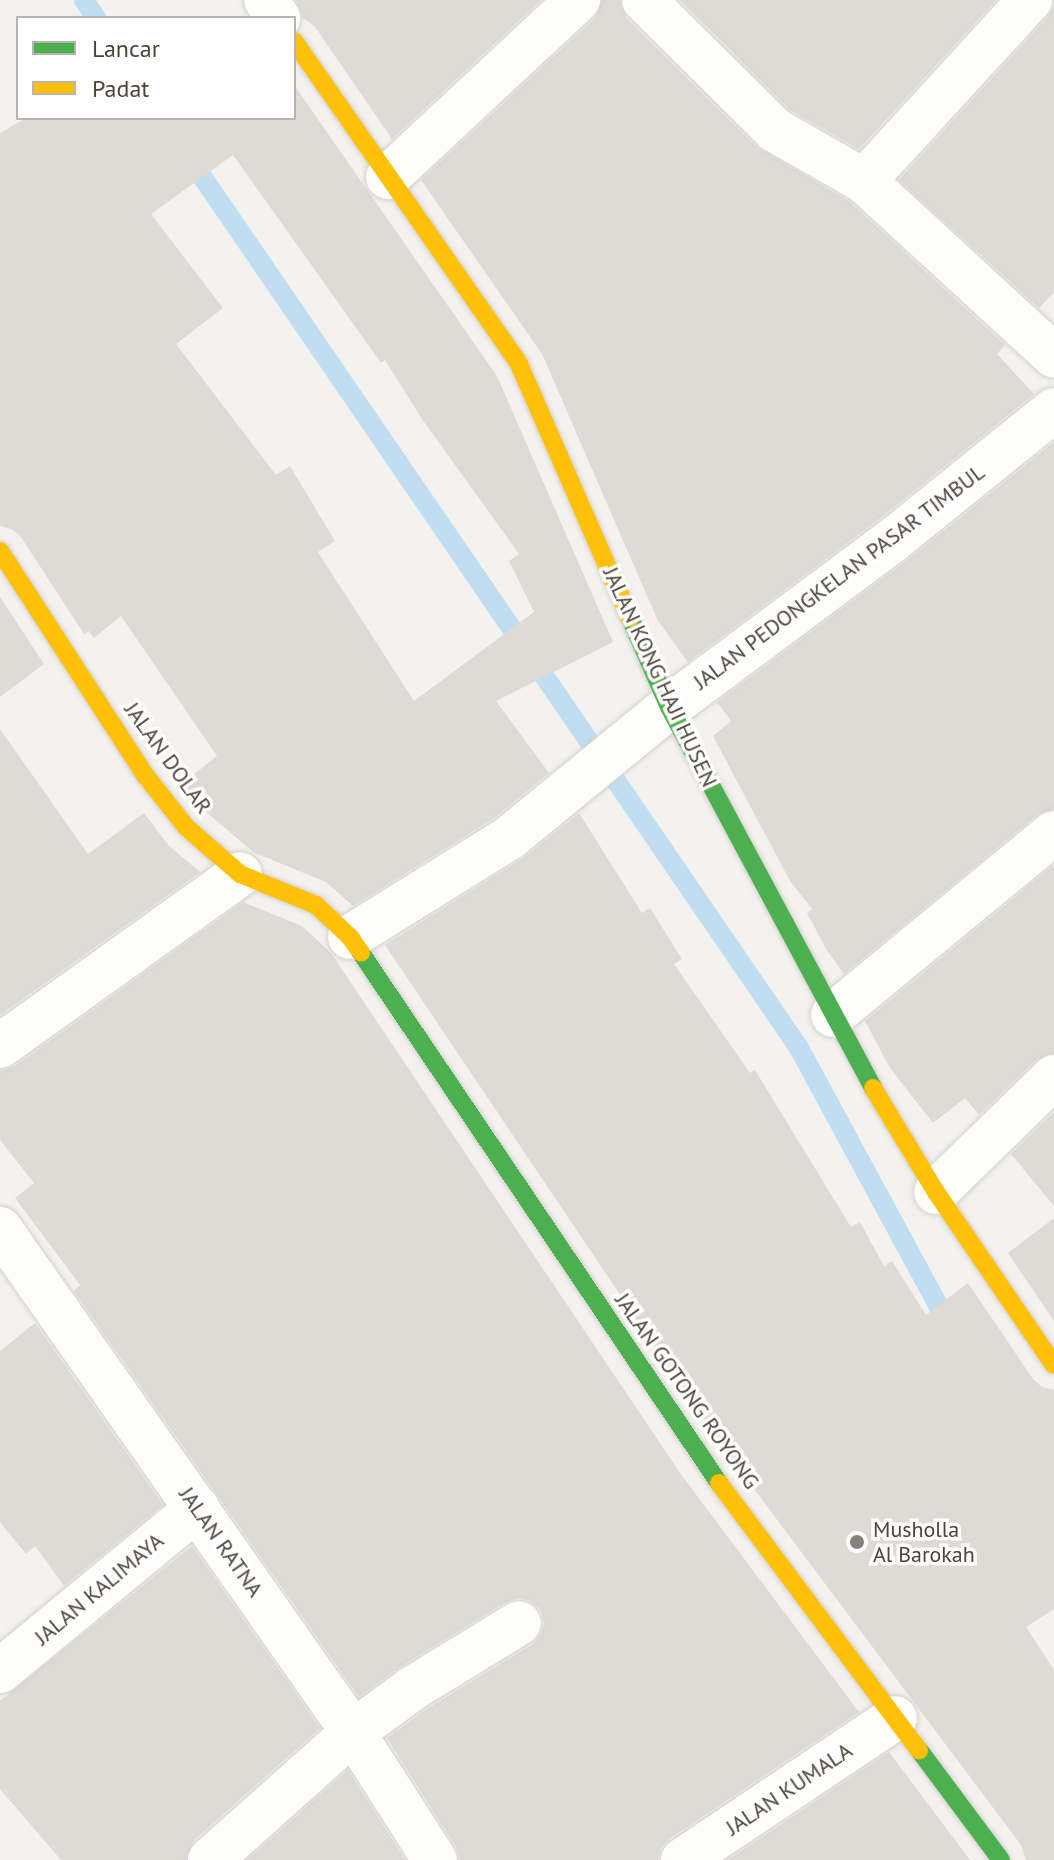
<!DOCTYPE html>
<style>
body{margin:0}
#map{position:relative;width:1054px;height:1860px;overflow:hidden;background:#f4f2ee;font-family:"PT Sans",sans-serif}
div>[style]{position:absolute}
.stream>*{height:20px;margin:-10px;padding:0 10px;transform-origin:10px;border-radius:10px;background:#c0ddf1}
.building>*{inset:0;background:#dedbd6}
.roads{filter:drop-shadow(0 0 2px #d2d0cb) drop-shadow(0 0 2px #d2d0cb)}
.street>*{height:44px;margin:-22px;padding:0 22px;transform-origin:22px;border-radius:22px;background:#fdfdfc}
.fast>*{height:18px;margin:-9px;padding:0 9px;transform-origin:9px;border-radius:9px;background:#4caf50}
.slow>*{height:18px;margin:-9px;padding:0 9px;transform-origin:9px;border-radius:9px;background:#ffc107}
.dots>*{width:22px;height:22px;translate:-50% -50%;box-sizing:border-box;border:4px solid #fff;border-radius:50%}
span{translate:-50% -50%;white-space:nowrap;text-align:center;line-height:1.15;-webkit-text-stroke:7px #fff;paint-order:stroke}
.street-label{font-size:22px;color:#4b4439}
.poi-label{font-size:22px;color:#4b4439}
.left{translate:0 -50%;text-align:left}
.legend{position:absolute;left:16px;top:16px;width:280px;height:104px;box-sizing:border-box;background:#fff;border:2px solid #b7b4b0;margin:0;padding:10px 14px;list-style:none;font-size:24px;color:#4b4439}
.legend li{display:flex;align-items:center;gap:16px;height:40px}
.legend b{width:40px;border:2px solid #b7b4b0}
</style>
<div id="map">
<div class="stream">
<i style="left:84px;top:0;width:22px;rotate:56deg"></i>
<i style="left:162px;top:118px;width:1127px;rotate:55.59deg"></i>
<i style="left:799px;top:1048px;width:317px;rotate:61.6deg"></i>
</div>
<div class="building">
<i style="clip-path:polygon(296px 0,541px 0,392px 139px,315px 27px,303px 18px)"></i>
<i style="clip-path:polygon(602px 0,620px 0,626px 18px,758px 148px,849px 201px,1005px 345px,997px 354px,1034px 394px,878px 520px,688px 662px,658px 621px,542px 354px,421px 180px,595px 18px)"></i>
<i style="clip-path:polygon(680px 0,996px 0,859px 149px,790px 110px)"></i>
<i style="clip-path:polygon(1054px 6px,1054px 292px,1039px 308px,899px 180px,1048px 17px)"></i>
<i style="clip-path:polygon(evenodd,294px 85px,497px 376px,613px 642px,496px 701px,549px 773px,494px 818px,353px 906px,326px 882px,253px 852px,204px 810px,183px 783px,217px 756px,121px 616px,94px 638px,89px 631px,84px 634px,21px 537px,12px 529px,0 526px,0 133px,26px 118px,294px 118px,294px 85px,233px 155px,381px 363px,385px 360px,422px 419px,519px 554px,509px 561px,534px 612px,414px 701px,318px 552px,335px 541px,290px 466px,276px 475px,176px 344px,223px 308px,151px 214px,233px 155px)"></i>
<i style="clip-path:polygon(1054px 442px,1054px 809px,1038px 814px,844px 974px,826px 949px,807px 913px,812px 909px,790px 881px,713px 736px,731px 721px,717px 702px,909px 559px)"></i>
<i style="clip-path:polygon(0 597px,44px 664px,0 697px)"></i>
<i style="clip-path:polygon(0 729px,88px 854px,144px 813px,169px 846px,200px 872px,0 1015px)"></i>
<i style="clip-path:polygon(579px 813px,642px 913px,650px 908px,682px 959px,674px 964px,750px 1073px,755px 1070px,851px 1227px,860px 1222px,884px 1266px,892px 1261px,926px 1315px,968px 1283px,1033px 1379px,1042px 1387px,1054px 1390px,1054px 1609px,1026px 1627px,1054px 1670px,1054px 1860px,1026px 1860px,1021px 1845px,721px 1445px,385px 945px,522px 859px)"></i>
<i style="clip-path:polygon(1054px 865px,1054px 1053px,1037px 1059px,979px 1115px,965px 1098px,933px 1123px,890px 1068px,865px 1021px)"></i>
<i style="clip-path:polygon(243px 902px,302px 926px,331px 953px,680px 1473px,859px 1712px,669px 1839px,661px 1848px,658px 1860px,460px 1860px,456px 1847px,387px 1738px,427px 1709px,533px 1644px,541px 1634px,544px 1623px,540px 1609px,530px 1601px,519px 1598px,506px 1602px,400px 1667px,359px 1697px,74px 1291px,80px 1285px,15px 1198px,34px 1183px,0 1140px,0 1071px,15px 1066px)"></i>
<i style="clip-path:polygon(1054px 1112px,1054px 1206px,1011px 1154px)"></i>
<i style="clip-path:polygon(1054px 1218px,1054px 1321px,1008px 1253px)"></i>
<i style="clip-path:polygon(35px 1323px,163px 1505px,64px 1586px,35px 1546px,26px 1554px,0 1522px,0 1351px)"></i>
<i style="clip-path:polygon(192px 1546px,320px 1728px,193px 1841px,186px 1860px,61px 1860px,0 1789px,0 1701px)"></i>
<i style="clip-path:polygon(889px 1752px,970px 1860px,728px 1860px)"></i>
<i style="clip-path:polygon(348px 1770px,405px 1860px,247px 1860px)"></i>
</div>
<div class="roads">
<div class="street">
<i style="left:266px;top:0;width:22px;rotate:56deg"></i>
<i style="left:644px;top:0;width:185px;rotate:44.8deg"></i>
<i style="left:775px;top:130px;width:103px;rotate:29.8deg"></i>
<i style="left:864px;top:181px;width:258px;rotate:42.6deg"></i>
<i style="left:388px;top:177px;width:260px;rotate:-43deg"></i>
<i style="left:864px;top:181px;width:246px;rotate:-47.5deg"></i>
<i style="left:350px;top:937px;width:187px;rotate:-31.9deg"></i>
<i style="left:509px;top:838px;width:207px;rotate:-39.3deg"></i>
<i style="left:669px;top:707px;width:279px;rotate:-36.7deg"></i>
<i style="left:893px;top:540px;width:207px;rotate:-38.9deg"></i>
<i style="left:833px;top:1015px;width:286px;rotate:-39.5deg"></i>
<i style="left:0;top:1046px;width:295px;rotate:-35.6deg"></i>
<i style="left:936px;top:1192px;width:165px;rotate:-44.3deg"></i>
<i style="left:0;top:1229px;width:615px;rotate:54.94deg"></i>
<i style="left:353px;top:1732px;width:152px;rotate:57.4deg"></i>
<i style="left:0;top:1671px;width:256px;rotate:-39.5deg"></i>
<i style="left:210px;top:1860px;width:192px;rotate:-41.8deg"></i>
<i style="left:353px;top:1732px;width:74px;rotate:-36.3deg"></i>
<i style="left:413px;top:1688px;width:124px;rotate:-31.5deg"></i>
<i style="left:683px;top:1860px;width:255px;rotate:-33.8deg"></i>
</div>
<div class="fast">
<i style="left:630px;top:618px;width:97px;rotate:66.3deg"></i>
<i style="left:669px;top:707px;width:432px;rotate:61.8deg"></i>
<i style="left:361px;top:953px;width:640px;rotate:55.96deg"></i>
<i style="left:919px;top:1750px;width:137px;rotate:53.3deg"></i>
</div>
<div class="slow">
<i style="left:294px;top:41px;width:394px;rotate:55.1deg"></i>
<i style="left:519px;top:364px;width:277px;rotate:66.4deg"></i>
<i style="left:0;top:551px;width:267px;rotate:57.1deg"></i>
<i style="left:145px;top:775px;width:66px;rotate:51.7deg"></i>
<i style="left:186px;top:827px;width:72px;rotate:41deg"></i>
<i style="left:240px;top:874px;width:82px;rotate:22.2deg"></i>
<i style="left:316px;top:905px;width:47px;rotate:43.3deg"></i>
<i style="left:350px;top:937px;width:19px;rotate:55deg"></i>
<i style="left:873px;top:1088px;width:122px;rotate:58.8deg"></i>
<i style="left:936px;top:1192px;width:209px;rotate:55.7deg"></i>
<i style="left:719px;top:1483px;width:334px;rotate:53.2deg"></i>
</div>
</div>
<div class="dots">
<i style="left:857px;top:1542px;background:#868178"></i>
</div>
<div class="street-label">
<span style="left:839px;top:577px;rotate:-37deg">JALAN PEDONGKELAN PASAR TIMBUL</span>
<span style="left:660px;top:677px;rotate:65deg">JALAN KONG HAJI HUSEN</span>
<span style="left:168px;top:758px;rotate:54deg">JALAN DOLAR</span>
<span style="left:687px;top:1391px;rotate:55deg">JALAN GOTONG ROYONG</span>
<span style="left:221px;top:1542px;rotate:55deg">JALAN RATNA</span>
<span style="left:99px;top:1589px;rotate:-40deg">JALAN KALIMAYA</span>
<span style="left:789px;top:1789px;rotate:-34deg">JALAN KUMALA</span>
</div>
<div class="poi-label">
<span class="left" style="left:873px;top:1542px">Musholla<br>Al Barokah</span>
</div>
<ul class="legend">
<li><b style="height:10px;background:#4caf50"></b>Lancar</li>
<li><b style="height:10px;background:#ffc107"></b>Padat</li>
</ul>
</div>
